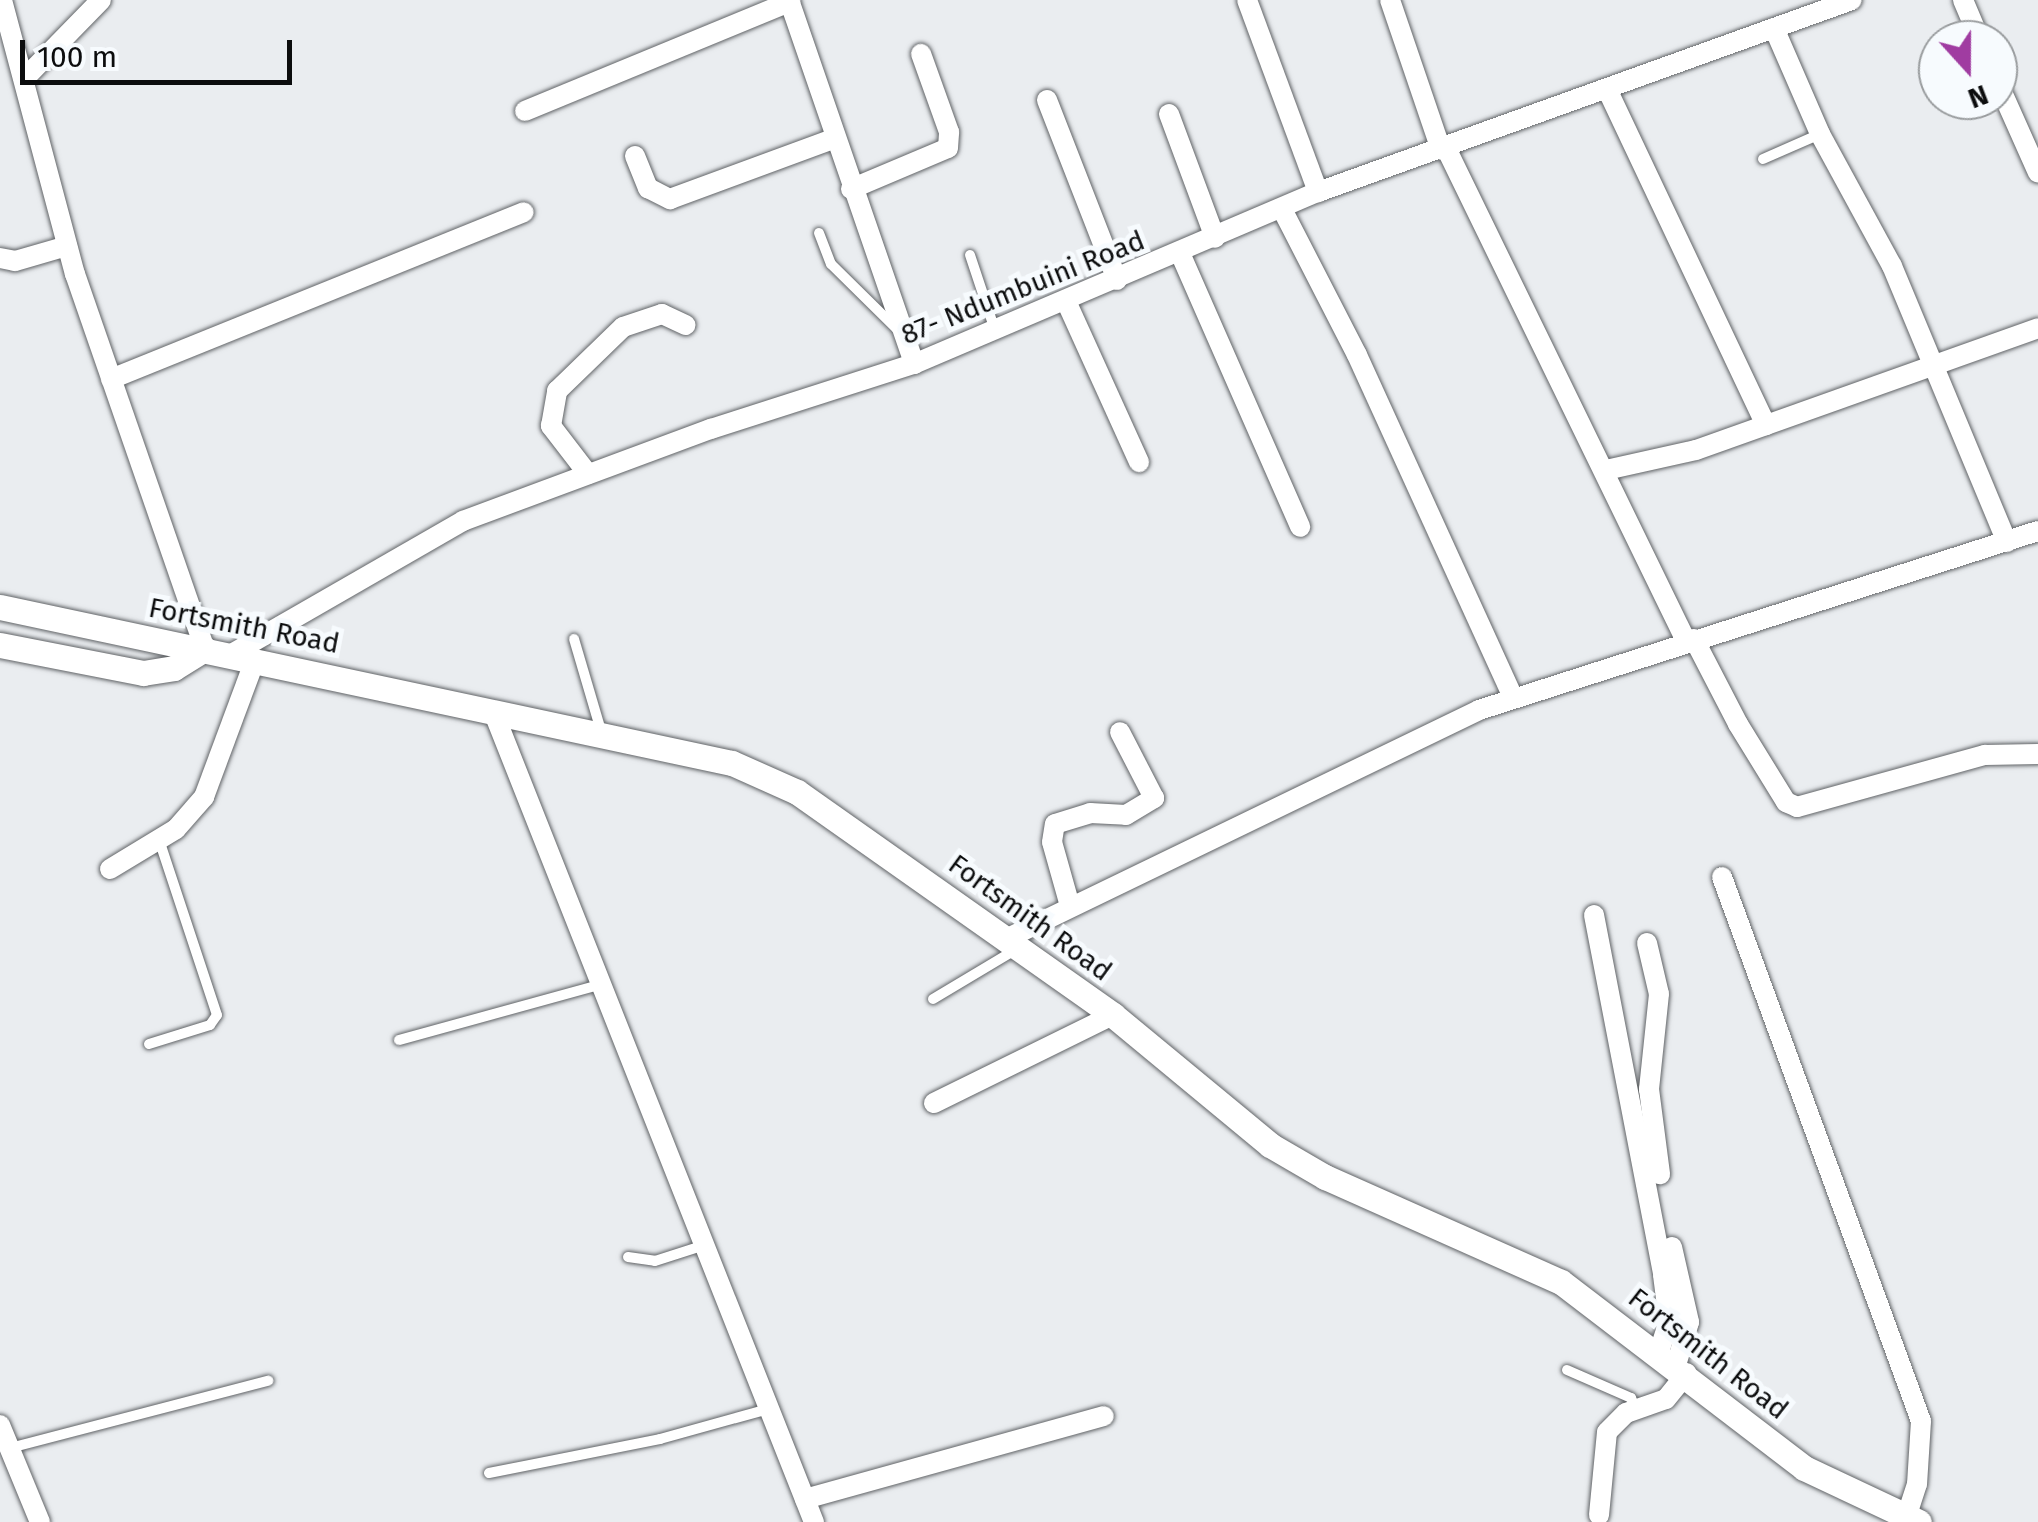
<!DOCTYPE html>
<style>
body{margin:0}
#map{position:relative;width:2038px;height:1522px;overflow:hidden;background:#eaedf0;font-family:"Fira Sans",sans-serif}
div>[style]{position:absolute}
.roads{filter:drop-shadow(0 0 2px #606366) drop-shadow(0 0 2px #606366)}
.service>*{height:10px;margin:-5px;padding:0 5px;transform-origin:5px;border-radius:5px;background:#fff}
.minor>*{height:20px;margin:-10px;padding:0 10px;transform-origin:10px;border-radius:10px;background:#fff}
.tertiary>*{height:25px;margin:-12.5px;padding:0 12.5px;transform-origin:12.5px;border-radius:12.5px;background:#fff}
span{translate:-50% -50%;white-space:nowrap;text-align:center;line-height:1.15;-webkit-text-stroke:10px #f7fbfe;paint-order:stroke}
.street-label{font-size:28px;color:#0c0d0e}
.north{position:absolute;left:1918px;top:20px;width:100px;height:100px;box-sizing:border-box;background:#f7fbfe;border:2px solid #999c9e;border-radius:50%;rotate:159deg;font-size:28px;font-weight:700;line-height:40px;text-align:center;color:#0c0d0e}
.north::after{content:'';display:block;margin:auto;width:35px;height:45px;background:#a03ca1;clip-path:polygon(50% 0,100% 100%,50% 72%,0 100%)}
.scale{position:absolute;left:20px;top:40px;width:272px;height:45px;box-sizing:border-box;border:5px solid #0c0d0e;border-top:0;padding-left:12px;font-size:30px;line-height:35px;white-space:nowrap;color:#0c0d0e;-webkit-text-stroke:8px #f7fbfe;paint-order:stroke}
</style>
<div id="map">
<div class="roads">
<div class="service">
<i style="left:1763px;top:159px;width:62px;rotate:-23.7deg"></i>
<i style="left:819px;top:233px;width:33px;rotate:69deg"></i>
<i style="left:831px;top:264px;width:94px;rotate:44.6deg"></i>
<i style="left:970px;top:255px;width:79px;rotate:71.6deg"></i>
<i style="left:574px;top:639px;width:99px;rotate:73.6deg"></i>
<i style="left:933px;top:999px;width:96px;rotate:-30.9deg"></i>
<i style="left:399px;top:1040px;width:207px;rotate:-15.4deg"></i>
<i style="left:149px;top:1044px;width:64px;rotate:-17.3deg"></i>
<i style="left:210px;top:1025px;width:12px;rotate:-55deg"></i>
<i style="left:217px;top:1015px;width:184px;rotate:-108.3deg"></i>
<i style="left:628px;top:1257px;width:27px;rotate:8deg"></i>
<i style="left:655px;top:1261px;width:49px;rotate:-17.7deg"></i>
<i style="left:1567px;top:1370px;width:70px;rotate:23.6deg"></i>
<i style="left:1631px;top:1398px;width:12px;rotate:66deg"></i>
<i style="left:10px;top:1448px;width:267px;rotate:-14.6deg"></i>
<i style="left:489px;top:1473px;width:174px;rotate:-11.2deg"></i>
<i style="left:660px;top:1439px;width:112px;rotate:-15.5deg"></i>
</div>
<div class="minor">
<i style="left:2px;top:0;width:284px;rotate:75.1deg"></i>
<i style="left:75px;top:274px;width:397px;rotate:70.9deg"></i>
<i style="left:789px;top:0;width:385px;rotate:71deg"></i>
<i style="left:1247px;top:0;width:205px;rotate:69.7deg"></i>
<i style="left:1390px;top:0;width:158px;rotate:71.2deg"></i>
<i style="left:1963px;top:0;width:43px;rotate:67deg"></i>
<i style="left:1774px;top:28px;width:116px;rotate:66.5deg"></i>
<i style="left:1820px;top:134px;width:150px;rotate:61.4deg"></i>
<i style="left:1892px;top:266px;width:299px;rotate:67.4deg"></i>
<i style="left:24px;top:79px;width:110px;rotate:-45.7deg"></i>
<i style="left:1998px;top:83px;width:98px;rotate:66deg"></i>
<i style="left:1607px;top:89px;width:372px;rotate:64.7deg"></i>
<i style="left:1047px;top:100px;width:193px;rotate:68.7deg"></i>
<i style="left:525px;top:111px;width:287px;rotate:-22.4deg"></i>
<i style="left:1169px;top:114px;width:132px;rotate:69.6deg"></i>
<i style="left:1446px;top:148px;width:548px;rotate:64.04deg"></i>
<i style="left:635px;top:156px;width:35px;rotate:68deg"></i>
<i style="left:648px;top:188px;width:25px;rotate:27deg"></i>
<i style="left:670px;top:199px;width:174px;rotate:-20.2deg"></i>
<i style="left:851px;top:189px;width:105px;rotate:-22.9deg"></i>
<i style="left:948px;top:148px;width:16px;rotate:-86deg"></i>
<i style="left:949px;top:132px;width:83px;rotate:-109.7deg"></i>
<i style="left:1282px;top:209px;width:164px;rotate:62.8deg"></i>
<i style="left:1357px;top:355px;width:377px;rotate:65.5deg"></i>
<i style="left:1180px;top:253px;width:299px;rotate:66.3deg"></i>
<i style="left:0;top:258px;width:15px;rotate:11deg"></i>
<i style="left:15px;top:261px;width:54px;rotate:-16.1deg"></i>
<i style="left:1066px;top:301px;width:177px;rotate:65.6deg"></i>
<i style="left:111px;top:379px;width:445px;rotate:-22deg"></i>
<i style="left:1606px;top:470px;width:92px;rotate:-12.5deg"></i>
<i style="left:1696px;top:450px;width:363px;rotate:-19.6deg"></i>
<i style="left:588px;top:474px;width:61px;rotate:-127.6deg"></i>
<i style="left:551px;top:426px;width:36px;rotate:-80deg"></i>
<i style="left:557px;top:391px;width:92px;rotate:-44.1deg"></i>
<i style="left:623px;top:327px;width:41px;rotate:-18.4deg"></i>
<i style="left:662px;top:314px;width:26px;rotate:25deg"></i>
<i style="left:1694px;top:639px;width:96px;rotate:62.6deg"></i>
<i style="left:1738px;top:724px;width:92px;rotate:58.4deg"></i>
<i style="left:1786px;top:802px;width:12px;rotate:24deg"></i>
<i style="left:1797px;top:807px;width:195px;rotate:-15.5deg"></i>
<i style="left:1985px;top:755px;width:53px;rotate:-1.1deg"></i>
<i style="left:230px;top:655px;width:269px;rotate:-29.9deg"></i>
<i style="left:463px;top:521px;width:265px;rotate:-20.4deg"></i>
<i style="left:711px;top:429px;width:213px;rotate:-17.8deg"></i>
<i style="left:914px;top:364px;width:439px;rotate:-23.1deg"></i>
<i style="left:1318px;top:192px;width:567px;rotate:-19.78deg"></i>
<i style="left:493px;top:711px;width:872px;rotate:68.41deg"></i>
<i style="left:110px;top:869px;width:77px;rotate:-31.2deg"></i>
<i style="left:176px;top:829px;width:43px;rotate:-48.8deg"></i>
<i style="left:204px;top:797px;width:146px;rotate:-69.6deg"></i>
<i style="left:1722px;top:877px;width:579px;rotate:69.91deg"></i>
<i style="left:1921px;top:1421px;width:63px;rotate:93.6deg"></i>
<i style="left:1917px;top:1484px;width:36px;rotate:108deg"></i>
<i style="left:1070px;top:906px;width:66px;rotate:-105.7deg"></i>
<i style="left:1052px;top:842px;width:18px;rotate:-81deg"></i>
<i style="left:1055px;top:824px;width:37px;rotate:-17deg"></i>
<i style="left:1090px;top:813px;width:36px;rotate:3deg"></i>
<i style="left:1126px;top:815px;width:33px;rotate:-31deg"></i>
<i style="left:1154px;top:798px;width:74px;rotate:-117.3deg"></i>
<i style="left:1594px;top:915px;width:367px;rotate:79.1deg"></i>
<i style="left:1663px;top:1275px;width:46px;rotate:82.6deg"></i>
<i style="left:1669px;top:1321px;width:33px;rotate:108deg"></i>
<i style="left:1008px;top:938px;width:523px;rotate:-25.83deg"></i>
<i style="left:1479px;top:710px;width:587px;rotate:-17.76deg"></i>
<i style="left:1647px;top:943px;width:52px;rotate:76.8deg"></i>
<i style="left:1659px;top:994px;width:96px;rotate:96deg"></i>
<i style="left:1649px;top:1089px;width:86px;rotate:82.6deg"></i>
<i style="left:934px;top:1103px;width:199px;rotate:-26.2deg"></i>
<i style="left:1672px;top:1247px;width:77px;rotate:77.2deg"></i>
<i style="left:1689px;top:1322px;width:45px;rotate:106.8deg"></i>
<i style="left:0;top:1425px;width:105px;rotate:67.6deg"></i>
<i style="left:805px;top:1499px;width:310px;rotate:-15.5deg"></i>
<i style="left:1599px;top:1515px;width:83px;rotate:-84.5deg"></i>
<i style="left:1607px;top:1432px;width:27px;rotate:-45deg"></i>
<i style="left:1626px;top:1413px;width:42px;rotate:-19.3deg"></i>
<i style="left:1666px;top:1399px;width:33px;rotate:-51deg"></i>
</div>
<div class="tertiary">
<i style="left:0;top:607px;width:748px;rotate:12.03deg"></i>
<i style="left:732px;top:763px;width:71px;rotate:24deg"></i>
<i style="left:797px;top:792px;width:387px;rotate:35.2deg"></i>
<i style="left:1113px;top:1015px;width:204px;rotate:39.6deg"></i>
<i style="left:1270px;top:1145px;width:64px;rotate:30.2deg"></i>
<i style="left:1325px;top:1177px;width:258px;rotate:24deg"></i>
<i style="left:1561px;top:1282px;width:306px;rotate:37.4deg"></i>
<i style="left:1804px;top:1468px;width:127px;rotate:25.2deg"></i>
<i style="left:0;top:645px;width:146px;rotate:11.1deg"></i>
<i style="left:143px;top:673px;width:31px;rotate:-9deg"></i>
<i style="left:174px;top:668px;width:36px;rotate:-32deg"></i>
</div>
</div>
<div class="street-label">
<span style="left:1023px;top:288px;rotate:-22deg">87- Ndumbuini Road</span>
<span style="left:244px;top:626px;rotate:11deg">Fortsmith Road</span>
<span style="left:1030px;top:918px;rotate:36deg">Fortsmith Road</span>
<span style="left:1708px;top:1354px;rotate:38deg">Fortsmith Road</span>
</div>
<div class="north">N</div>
<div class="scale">100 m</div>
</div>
